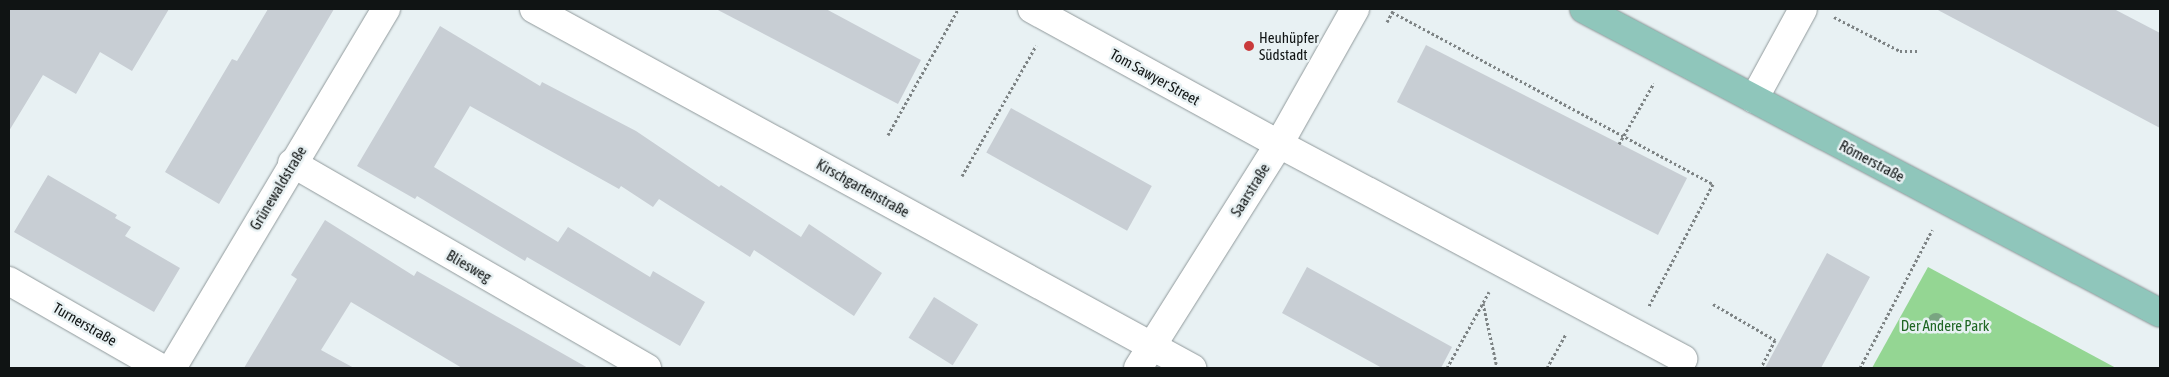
<!DOCTYPE html>
<meta charset="utf-8">
<style>
body{margin:0}
#map{position:relative;width:2169px;height:377px;overflow:hidden;background:#e8f1f3;font-family:"Asap Condensed",sans-serif}
div>[style]{position:absolute}
.green>*{inset:0;background:#94d693}
.building>*{inset:0;background:#c8ced4;transform-origin:0 0}
.path>*{height:3px;margin-top:-1.5px;transform-origin:0;background:repeating-linear-gradient(90deg,#7d8384 0 2.5px,transparent 0 5px)}
.roads{filter:drop-shadow(0 0 1px #90999b) drop-shadow(0 0 1px #90999b)}
.minor>*{height:28px;margin:-14px;padding:0 14px;transform-origin:14px;border-radius:14px;background:#fff}
.major>*{height:28px;margin:-14px;padding:0 14px;transform-origin:14px;border-radius:14px;background:#8fc6bb}
.trees>*{width:16px;height:16px;margin:-8px;border-radius:50%;background:#79a581}
.dots>*{width:14px;height:14px;translate:-50% -50%;box-sizing:border-box;border:2px solid #e8f1f3;border-radius:50%}
span{translate:-50% -50%;white-space:nowrap;text-align:center;line-height:1.15;-webkit-text-stroke:5px #e8f1f3;paint-order:stroke}
.poi-label{font-size:15px;color:#101414}
.left{translate:0 -50%;text-align:left}
.street-label{font-size:15px;color:#101414}
.park-label{font-size:15px;color:#1e6623}
.frame{position:absolute;inset:0;border:10px solid #101414;pointer-events:none}
</style>
<div id="map">
<div class="green">
<i style="clip-path:polygon(1928px 267px,2116px 368px,1872px 368px)"></i>
</div>
<div class="building">
<i style="clip-path:polygon(9px 9px,169px 9px,132px 71px,100px 52px,76px 94px,43px 75px,9px 131px)"></i>
<i style="clip-path:polygon(268px 9px,334px 9px,219px 204px,165px 172px,232px 59px,237px 61px)"></i>
<i style="clip-path:polygon(716px 9px,826px 9px,921px 60px,898px 104px)"></i>
<i style="clip-path:polygon(1936px 9px,2114px 9px,2160px 33px,2160px 128px)"></i>
<i style="clip-path:polygon(440px 26px,540px 86px,542px 82px,636px 131px,719px 187px,721px 185px,801px 237px,809px 224px,882px 273px,854px 316px,754px 250px,750px 257px,659px 199px,653px 207px,621px 186px,619px 189px,470px 106px,434px 167px,558px 242px,568px 227px,650px 277px,653px 271px,705px 302px,680px 346px,527px 257px,525px 261px,417px 196px,415px 199px,357px 166px)"></i>
<i style="left:1426px;top:45px;width:293px;height:64px;rotate:27deg"></i>
<i style="left:1011px;top:108px;width:161px;height:51px;rotate:29deg"></i>
<i style="clip-path:polygon(48px 175px,117px 215px,115px 218px,131px 227px,125px 236px,180px 268px,154px 312px,14px 232px)"></i>
<i style="clip-path:polygon(325px 220px,414px 276px,417px 271px,588px 368px,462px 368px,351px 302px,321px 350px,354px 368px,244px 368px,297px 279px,291px 275px)"></i>
<i style="clip-path:polygon(1827px 253px,1870px 277px,1821px 368px,1765px 368px)"></i>
<i style="clip-path:polygon(1307px 267px,1452px 347px,1441px 368px,1382px 368px,1282px 313px)"></i>
<i style="left:934px;top:297px;width:52px;height:48px;rotate:32deg"></i>
</div>
<div class="path">
<i style="left:1392px;top:12px;width:364px;rotate:28.2deg"></i>
<i style="left:1713px;top:184px;width:138px;rotate:117.7deg"></i>
<i style="left:1834px;top:17px;width:74px;rotate:27.3deg"></i>
<i style="left:1900px;top:51px;width:20px"></i>
<i style="left:1387px;top:22px;width:15px;rotate:-62deg"></i>
<i style="left:888px;top:135px;width:144px;rotate:-60.9deg"></i>
<i style="left:1619px;top:144px;width:70px;rotate:-60.2deg"></i>
<i style="left:962px;top:176px;width:150px;rotate:-60.4deg"></i>
<i style="left:1483px;top:303px;width:66px;rotate:77.8deg"></i>
<i style="left:1713px;top:304px;width:72px;rotate:30.1deg"></i>
<i style="left:1775px;top:340px;width:31px;rotate:117deg"></i>
<i style="left:1447px;top:368px;width:87px;rotate:-61.1deg"></i>
<i style="left:1547px;top:368px;width:39px;rotate:-61deg"></i>
<i style="left:1860px;top:368px;width:156px;rotate:-62.4deg"></i>
</div>
<div class="roads">
<div class="minor">
<i style="left:534px;top:9px;width:750px;rotate:28.62deg"></i>
<i style="left:1032px;top:9px;width:281px;rotate:28.7deg"></i>
<i style="left:1279px;top:144px;width:458px;rotate:28deg"></i>
<i style="left:1754px;top:99px;width:102px;rotate:-61.4deg"></i>
<i style="left:292px;top:163px;width:410px;rotate:30deg"></i>
<i style="left:9px;top:281px;width:175px;rotate:29.8deg"></i>
<i style="left:172px;top:368px;width:418px;rotate:-59.2deg"></i>
<i style="left:1138px;top:368px;width:265px;rotate:-57.8deg"></i>
<i style="left:1279px;top:144px;width:155px;rotate:-60.6deg"></i>
</div>
<div class="major">
<i style="left:1584px;top:9px;width:651px;rotate:27.82deg"></i>
</div>
</div>
<div class="trees">
<i style="left:1936px;top:321px"></i>
</div>
<div class="dots">
<i style="left:1249px;top:46px;background:#c93a3b"></i>
</div>
<div class="poi-label">
<span class="left" style="left:1259px;top:46px">Heuhüpfer<br>Südstadt</span>
</div>
<div class="street-label">
<span style="left:1155px;top:77px;rotate:29deg">Tom Sawyer Street</span>
<span style="left:1872px;top:161px;rotate:28deg">Römerstraße</span>
<span style="left:278px;top:188px;rotate:-59deg">Grünewaldstraße</span>
<span style="left:863px;top:188px;rotate:29deg">Kirschgartenstraße</span>
<span style="left:1250px;top:190px;rotate:-58deg">Saarstraße</span>
<span style="left:469px;top:266px;rotate:30deg">Bliesweg</span>
<span style="left:85px;top:324px;rotate:30deg">Turnerstraße</span>
</div>
<div class="park-label">
<span style="left:1945px;top:326px">Der Andere Park</span>
</div>
<div class="frame"></div>
</div>
